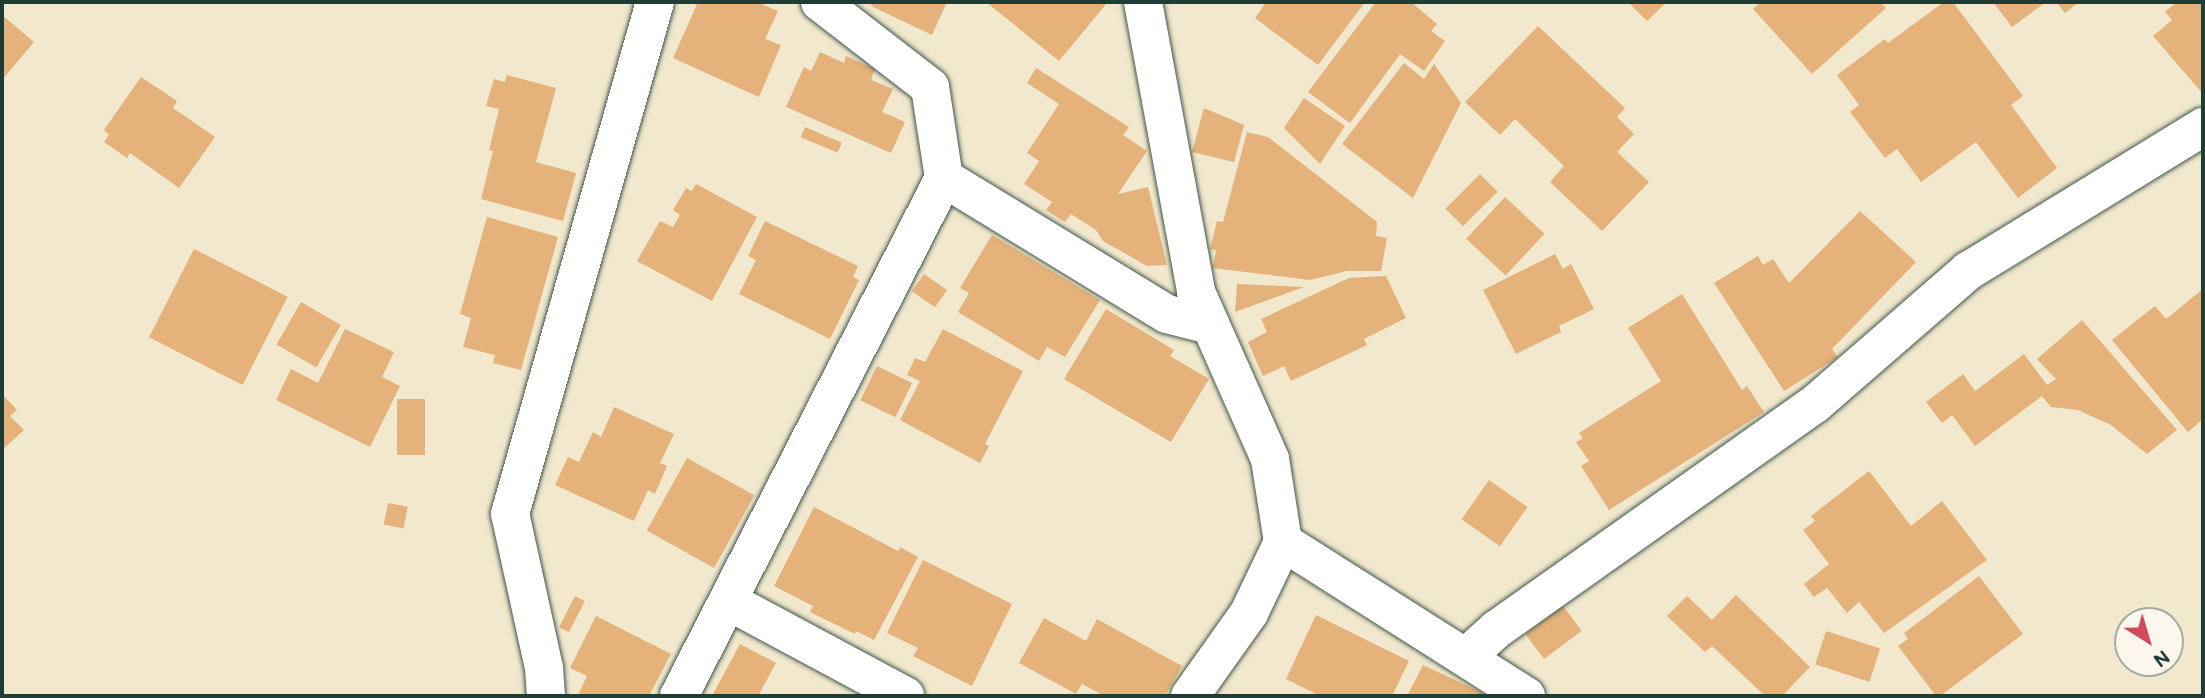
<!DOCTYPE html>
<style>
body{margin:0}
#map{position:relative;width:2205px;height:698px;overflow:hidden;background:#f1e8cd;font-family:"Balsamiq Sans",sans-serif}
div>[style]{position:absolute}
.building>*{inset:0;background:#e4b27a;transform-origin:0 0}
.roads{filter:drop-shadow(0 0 2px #3e574b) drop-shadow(0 0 2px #3e574b)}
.minor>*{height:38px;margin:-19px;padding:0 19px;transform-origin:19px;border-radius:19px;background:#fff}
span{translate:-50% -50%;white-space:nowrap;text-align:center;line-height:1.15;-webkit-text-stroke:6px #fbf7ec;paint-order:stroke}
.frame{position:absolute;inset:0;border:4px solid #1f3d34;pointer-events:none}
.north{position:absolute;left:2114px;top:607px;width:70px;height:70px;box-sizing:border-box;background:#fbf7ec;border:2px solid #a3ada2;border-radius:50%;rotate:143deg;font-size:19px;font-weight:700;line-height:28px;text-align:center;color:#1f3d34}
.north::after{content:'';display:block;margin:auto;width:24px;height:32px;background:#d1495b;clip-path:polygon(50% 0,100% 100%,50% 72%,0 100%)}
</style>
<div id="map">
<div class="building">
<i style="clip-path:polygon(698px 2px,757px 2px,778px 11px,765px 39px,781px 45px,759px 97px,673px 58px)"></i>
<i style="clip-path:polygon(873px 2px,947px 2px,932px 35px,871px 6px)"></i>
<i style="clip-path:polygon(986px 2px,1105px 2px,1107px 3px,1059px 61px)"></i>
<i style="clip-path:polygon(1266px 2px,1365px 2px,1318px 65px,1255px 18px)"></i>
<i style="clip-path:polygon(1376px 2px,1411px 2px,1437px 24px,1431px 31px,1445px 41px,1424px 71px,1400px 54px,1350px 123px,1308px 92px)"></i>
<i style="clip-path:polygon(1628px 2px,1667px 2px,1647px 21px)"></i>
<i style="clip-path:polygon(1761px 2px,1880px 2px,1886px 8px,1812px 74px,1753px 9px)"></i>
<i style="clip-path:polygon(1944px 2px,1953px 2px,2023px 96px,2011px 105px,2057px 168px,2018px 198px,1976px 142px,1921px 182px,1897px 149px,1885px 158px,1850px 112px,1859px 105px,1837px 75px,1885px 39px,1888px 43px)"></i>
<i style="clip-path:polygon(1993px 2px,2046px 2px,2012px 27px)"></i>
<i style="clip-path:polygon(2056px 2px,2079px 2px,2065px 13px)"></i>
<i style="clip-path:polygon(2177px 2px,2203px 2px,2203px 94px,2153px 36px,2172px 20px,2165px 12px)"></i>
<i style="clip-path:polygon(2px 15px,34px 42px,2px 80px)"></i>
<i style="clip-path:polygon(1538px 26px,1625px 108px,1617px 117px,1634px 134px,1617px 152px,1649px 182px,1602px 231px,1550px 182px,1564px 166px,1515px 119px,1500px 135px,1465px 102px)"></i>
<i style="clip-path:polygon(820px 52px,844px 63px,846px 56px,875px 69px,871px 80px,893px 89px,882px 112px,905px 122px,891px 153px,786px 107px,804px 67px,811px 71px)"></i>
<i style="clip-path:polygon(1404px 63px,1424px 79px,1434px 64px,1461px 103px,1413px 198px,1342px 144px)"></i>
<i style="clip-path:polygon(1036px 68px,1129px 127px,1123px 135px,1147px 151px,1118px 194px,1148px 187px,1167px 265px,1147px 266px,1103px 241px,1096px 230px,1071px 214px,1065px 222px,1046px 210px,1052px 202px,1024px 184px,1039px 161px,1027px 153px,1059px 104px,1027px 83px)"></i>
<i style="clip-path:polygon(507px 75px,556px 88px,536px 162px,576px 173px,563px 221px,481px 199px,493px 151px,489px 150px,499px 109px,486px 106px,494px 79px,505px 82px)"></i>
<i style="clip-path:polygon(141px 77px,177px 101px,173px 108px,215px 137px,179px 188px,130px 153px,127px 158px,104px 142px,109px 135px,104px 130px)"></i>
<i style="clip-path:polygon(1304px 98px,1345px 126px,1320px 164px,1284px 128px)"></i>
<i style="clip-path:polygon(1204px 108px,1244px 125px,1234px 162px,1192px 152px)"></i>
<i style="left:805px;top:127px;width:40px;height:11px;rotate:23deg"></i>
<i style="clip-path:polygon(1247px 132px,1268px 137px,1377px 222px,1376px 236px,1387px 238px,1381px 271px,1347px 271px,1310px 280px,1213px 268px,1216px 250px,1210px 249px,1217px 221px,1223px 222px)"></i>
<i style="left:1480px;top:174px;width:25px;height:49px;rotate:45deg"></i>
<i style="clip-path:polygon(696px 184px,757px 217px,712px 301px,637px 261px,660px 221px,673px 227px,680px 215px,673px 210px,686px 188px,692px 191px)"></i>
<i style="left:1505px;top:197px;width:54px;height:57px;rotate:43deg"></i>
<i style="clip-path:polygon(1860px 211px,1916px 262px,1832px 349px,1838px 357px,1784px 391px,1714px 283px,1758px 256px,1763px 265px,1773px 259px,1789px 283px)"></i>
<i style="clip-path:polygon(487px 217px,558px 237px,521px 370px,493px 363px,495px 355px,463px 347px,471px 318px,460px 314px)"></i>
<i style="clip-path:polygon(765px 221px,858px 266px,853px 277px,859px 280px,830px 339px,739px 294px,756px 260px,748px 256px)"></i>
<i style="clip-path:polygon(992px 235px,1100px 300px,1065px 357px,1047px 347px,1039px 361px,958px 312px,969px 293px,960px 288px)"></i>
<i style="left:194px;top:249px;width:105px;height:99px;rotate:27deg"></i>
<i style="clip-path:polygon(1555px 254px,1563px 269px,1571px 264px,1594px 309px,1559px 326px,1561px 332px,1516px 354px,1483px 290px)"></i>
<i style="left:924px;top:274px;width:28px;height:21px;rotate:35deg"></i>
<i style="clip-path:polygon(1386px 276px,1406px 318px,1364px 339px,1367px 345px,1291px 381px,1284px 366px,1263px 376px,1248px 342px,1267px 332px,1261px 319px,1349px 278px)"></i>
<i style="clip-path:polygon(1237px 284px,1304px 287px,1235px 312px)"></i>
<i style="clip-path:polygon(2203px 289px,2203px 419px,2188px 432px,2112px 340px,2155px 306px,2166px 319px)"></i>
<i style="clip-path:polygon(1682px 294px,1742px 390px,1747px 386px,1764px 412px,1609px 510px,1581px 466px,1589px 461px,1576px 442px,1583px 438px,1579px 433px,1661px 381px,1628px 328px)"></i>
<i style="left:301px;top:302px;width:46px;height:49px;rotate:30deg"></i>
<i style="clip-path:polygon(1106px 309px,1174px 350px,1170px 356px,1209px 379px,1171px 442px,1064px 379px)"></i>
<i style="clip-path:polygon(2082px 320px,2177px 430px,2147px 454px,2111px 425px,2078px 410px,2051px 407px,2042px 396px,1975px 446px,1952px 415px,1942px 423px,1926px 402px,1963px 374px,1975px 391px,2024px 354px,2047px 385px,2056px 379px,2037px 359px)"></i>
<i style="clip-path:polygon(345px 329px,394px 352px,382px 377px,400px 386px,370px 447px,276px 400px,291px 369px,318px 383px)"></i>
<i style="clip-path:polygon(943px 329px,1023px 371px,985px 444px,989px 446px,980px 463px,900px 420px,920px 381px,907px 375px,915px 358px,925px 362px)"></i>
<i style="left:877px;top:366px;width:39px;height:38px;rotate:26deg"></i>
<i style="clip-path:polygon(2px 394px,17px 410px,10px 416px,24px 430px,2px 450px)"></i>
<i style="left:397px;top:399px;width:28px;height:56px"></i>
<i style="clip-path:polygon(614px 407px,674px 434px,660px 463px,667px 466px,655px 494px,648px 490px,634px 521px,555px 485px,568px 457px,579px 462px,593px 432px,601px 437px)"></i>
<i style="left:687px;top:458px;width:77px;height:83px;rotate:29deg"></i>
<i style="clip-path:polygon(1869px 471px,1911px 526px,1942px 501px,1987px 560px,1884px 633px,1859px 602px,1847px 613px,1827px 588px,1814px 597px,1804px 584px,1829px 564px,1803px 530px,1815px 521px,1811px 516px)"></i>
<i style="left:1489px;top:480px;width:47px;height:48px;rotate:35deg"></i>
<i style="left:388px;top:503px;width:20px;height:22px;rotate:11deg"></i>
<i style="clip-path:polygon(814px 507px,898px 551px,900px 547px,918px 557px,874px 640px,856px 631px,855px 634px,810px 612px,813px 606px,774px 586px)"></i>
<i style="clip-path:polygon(923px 560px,1012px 604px,972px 686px,913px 656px,918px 648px,887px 633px)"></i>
<i style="clip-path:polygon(1979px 576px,2023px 634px,1940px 696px,1936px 696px,1898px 646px,1908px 639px,1904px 633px)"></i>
<i style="clip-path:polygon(1736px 595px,1810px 667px,1782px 696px,1765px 696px,1712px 646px,1705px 652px,1667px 616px,1687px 596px,1712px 620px)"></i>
<i style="left:575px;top:596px;width:11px;height:35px;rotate:27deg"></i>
<i style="left:1563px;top:606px;width:31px;height:47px;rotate:53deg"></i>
<i style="clip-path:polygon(1316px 615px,1409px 661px,1392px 696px,1320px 696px,1286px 679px)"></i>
<i style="clip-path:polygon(596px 616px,671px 654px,649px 696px,578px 695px,587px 676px,570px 668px)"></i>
<i style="clip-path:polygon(1044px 618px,1086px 641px,1097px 619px,1182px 666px,1165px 696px,1104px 696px,1082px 684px,1076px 694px,1019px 663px)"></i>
<i style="left:1826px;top:631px;width:57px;height:35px;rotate:18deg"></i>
<i style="clip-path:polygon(740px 644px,776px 663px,758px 696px,712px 696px)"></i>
<i style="clip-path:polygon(1423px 665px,1483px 693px,1481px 696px,1407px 696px)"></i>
</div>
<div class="roads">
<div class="minor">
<i style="left:820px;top:2px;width:139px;rotate:37.7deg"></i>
<i style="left:930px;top:87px;width:92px;rotate:81.3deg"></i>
<i style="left:944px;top:178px;width:261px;rotate:31.4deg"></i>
<i style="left:1167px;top:314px;width:44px;rotate:14.3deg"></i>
<i style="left:1143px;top:2px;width:295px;rotate:79.6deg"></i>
<i style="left:1196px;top:292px;width:183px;rotate:66.1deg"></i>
<i style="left:1270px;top:459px;width:84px;rotate:81.1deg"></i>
<i style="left:1283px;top:542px;width:79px;rotate:115.6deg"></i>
<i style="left:1249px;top:613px;width:102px;rotate:125.4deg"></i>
<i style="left:1283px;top:542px;width:288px;rotate:32.4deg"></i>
<i style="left:728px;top:601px;width:201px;rotate:28.2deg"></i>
<i style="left:1467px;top:656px;width:40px;rotate:-42deg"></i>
<i style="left:1497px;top:629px;width:390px;rotate:-35.3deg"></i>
<i style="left:1815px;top:404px;width:203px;rotate:-41deg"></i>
<i style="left:1968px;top:271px;width:276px;rotate:-31.5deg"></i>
<i style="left:546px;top:696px;width:28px;rotate:-94deg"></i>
<i style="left:544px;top:668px;width:158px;rotate:-102.4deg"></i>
<i style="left:510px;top:514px;width:532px;rotate:-74.19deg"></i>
<i style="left:679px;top:696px;width:582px;rotate:-62.91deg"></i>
</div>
</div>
<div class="frame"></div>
<div class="north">N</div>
</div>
